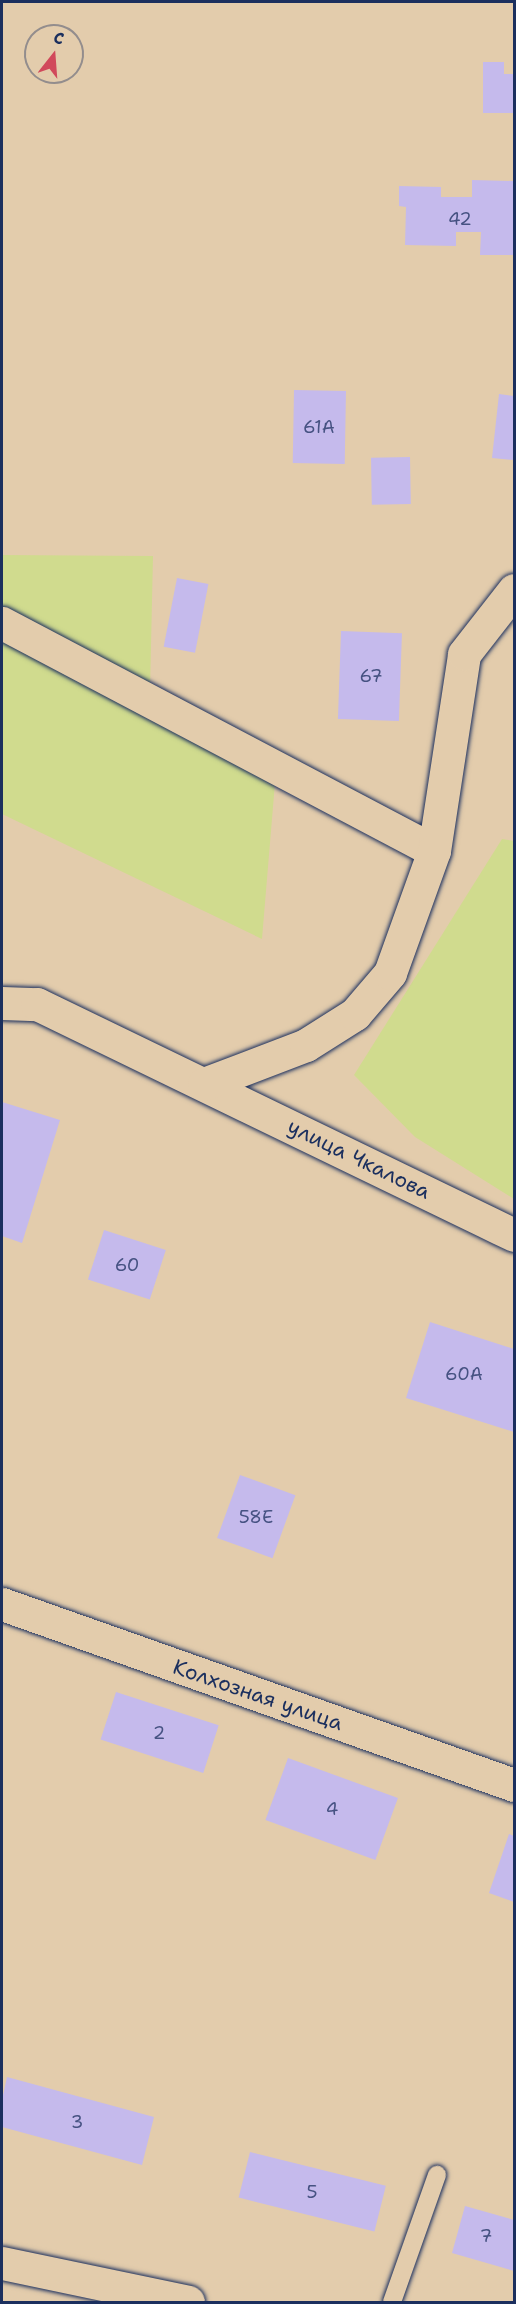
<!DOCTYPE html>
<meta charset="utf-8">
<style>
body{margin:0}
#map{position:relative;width:516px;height:2304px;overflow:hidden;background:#e3ccac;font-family:"Shantell Sans",sans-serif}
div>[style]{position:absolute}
.green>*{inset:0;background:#d0db8e}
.building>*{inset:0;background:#c5baec;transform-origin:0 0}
.roads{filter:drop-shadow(0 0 2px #1b2f5e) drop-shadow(0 0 2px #1b2f5e)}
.lane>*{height:18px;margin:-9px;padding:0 9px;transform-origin:9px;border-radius:9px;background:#e3ccac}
.street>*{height:33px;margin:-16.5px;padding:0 16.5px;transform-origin:16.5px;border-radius:16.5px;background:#e3ccac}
span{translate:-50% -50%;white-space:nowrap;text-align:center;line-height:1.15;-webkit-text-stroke:4.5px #e3ccac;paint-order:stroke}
.number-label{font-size:18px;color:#465282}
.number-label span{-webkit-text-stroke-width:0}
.street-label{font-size:21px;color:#1b2f5e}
.frame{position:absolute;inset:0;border:3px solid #1b2f5e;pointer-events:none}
.north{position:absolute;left:24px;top:24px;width:60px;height:60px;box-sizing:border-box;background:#e3ccac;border:2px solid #938d8d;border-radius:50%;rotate:17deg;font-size:16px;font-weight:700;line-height:24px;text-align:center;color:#1b2f5e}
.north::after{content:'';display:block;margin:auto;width:21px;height:27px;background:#d1495b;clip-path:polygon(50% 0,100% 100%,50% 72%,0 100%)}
</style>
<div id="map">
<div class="green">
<i style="clip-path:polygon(2px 555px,153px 556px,150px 691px,275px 783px,262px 939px,2px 814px)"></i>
<i style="clip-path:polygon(502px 839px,514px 841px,514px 1199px,415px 1137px,354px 1075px)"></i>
</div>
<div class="building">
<i style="clip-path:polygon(483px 62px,504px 62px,504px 74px,514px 74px,514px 113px,483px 113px)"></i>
<i style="clip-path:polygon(472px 180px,514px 181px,514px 255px,480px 255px,481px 232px,456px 232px,456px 246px,405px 245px,406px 207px,399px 206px,399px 186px,441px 187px,441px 197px,472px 197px)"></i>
<i style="left:294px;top:390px;width:52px;height:73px;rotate:1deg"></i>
<i style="clip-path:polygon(499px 394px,514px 396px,514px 460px,492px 458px)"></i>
<i style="left:410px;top:457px;width:47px;height:39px;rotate:89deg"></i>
<i style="left:177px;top:578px;width:32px;height:70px;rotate:11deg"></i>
<i style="left:341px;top:631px;width:61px;height:88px;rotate:2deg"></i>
<i style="clip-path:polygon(2px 1102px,60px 1120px,22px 1243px,2px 1236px)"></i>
<i style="left:104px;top:1230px;width:65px;height:52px;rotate:18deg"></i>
<i style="clip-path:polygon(430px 1322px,514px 1349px,514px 1432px,406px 1398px)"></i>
<i style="left:240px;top:1475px;width:59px;height:67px;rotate:20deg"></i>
<i style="left:116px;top:1692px;width:108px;height:50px;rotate:18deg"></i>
<i style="left:288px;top:1758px;width:117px;height:66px;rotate:20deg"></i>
<i style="clip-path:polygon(509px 1834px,514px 1836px,514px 1902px,489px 1893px)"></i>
<i style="clip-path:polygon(7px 2077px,154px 2117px,142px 2165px,2px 2127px,2px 2100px)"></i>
<i style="left:250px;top:2152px;width:140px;height:47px;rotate:14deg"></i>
<i style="clip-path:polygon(465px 2206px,514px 2220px,514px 2271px,452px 2253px)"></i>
</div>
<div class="roads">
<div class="lane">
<i style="left:392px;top:2302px;width:135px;rotate:-70.5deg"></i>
</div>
<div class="street">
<i style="left:2px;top:623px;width:488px;rotate:27.8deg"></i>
<i style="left:434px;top:851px;width:199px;rotate:-81.3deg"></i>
<i style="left:464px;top:654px;width:81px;rotate:-52deg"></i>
<i style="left:2px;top:1003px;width:35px;rotate:2deg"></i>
<i style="left:37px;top:1004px;width:530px;rotate:25.84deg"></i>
<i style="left:204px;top:1084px;width:109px;rotate:-20.9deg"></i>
<i style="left:306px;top:1045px;width:58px;rotate:-32.3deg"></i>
<i style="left:355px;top:1014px;width:54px;rotate:-49.5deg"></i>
<i style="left:390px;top:973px;width:130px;rotate:-70.2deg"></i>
<i style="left:2px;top:1604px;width:543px;rotate:19.47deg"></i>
<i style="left:2px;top:2263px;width:190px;rotate:11.8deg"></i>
</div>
</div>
<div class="number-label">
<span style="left:460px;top:219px">42</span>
<span style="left:319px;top:427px">61А</span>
<span style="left:371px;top:676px">67</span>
<span style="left:127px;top:1265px">60</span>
<span style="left:464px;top:1374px">60А</span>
<span style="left:256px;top:1517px">58Е</span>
<span style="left:159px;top:1733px">2</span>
<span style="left:332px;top:1809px">4</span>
<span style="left:77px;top:2122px">3</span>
<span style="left:312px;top:2192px">5</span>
<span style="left:486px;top:2236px">7</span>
</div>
<div class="street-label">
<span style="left:359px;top:1159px;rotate:26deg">улица Чкалова</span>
<span style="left:258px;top:1695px;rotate:19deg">Колхозная улица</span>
</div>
<div class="frame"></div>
<div class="north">С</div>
</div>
